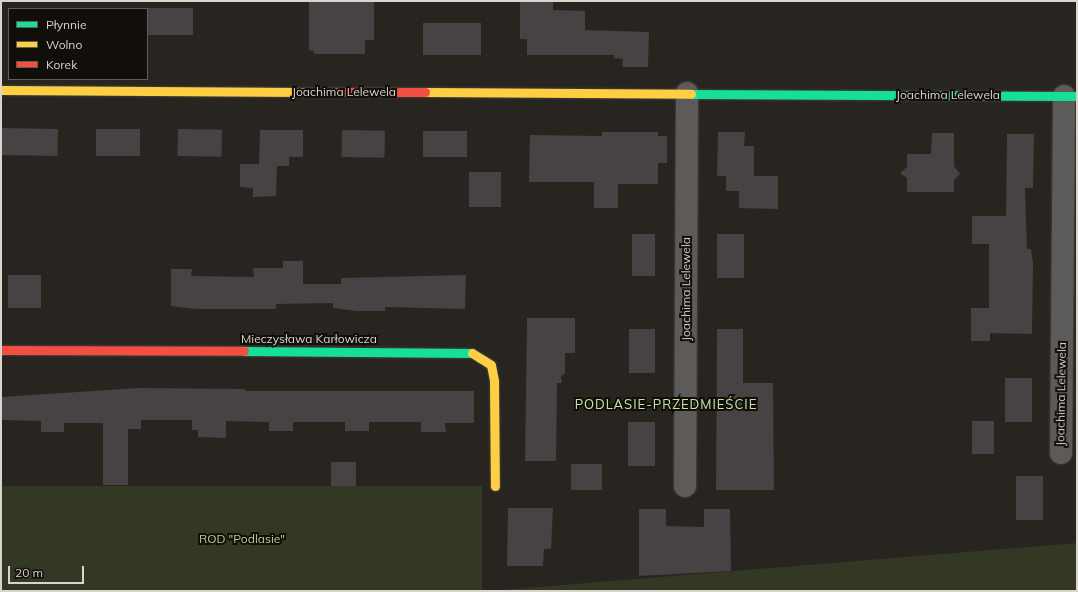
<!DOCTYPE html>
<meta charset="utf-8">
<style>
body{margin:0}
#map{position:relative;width:1078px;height:592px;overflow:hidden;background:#28241f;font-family:Mulish,sans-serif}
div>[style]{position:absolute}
.green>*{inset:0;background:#333825;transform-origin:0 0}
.building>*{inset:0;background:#474244;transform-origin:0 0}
.roads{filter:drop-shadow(0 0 1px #44403c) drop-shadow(0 0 1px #44403c)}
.street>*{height:22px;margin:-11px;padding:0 11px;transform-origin:11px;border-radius:11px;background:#5d5a5a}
.fast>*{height:9px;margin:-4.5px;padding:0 4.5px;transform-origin:4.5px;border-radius:4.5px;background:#16e098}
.slow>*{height:9px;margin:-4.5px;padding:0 4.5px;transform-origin:4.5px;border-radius:4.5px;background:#ffcf43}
.jam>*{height:9px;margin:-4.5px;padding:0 4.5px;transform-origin:4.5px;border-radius:4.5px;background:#f24e42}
span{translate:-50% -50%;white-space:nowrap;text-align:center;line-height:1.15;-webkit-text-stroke:4px #120e0a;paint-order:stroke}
.street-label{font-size:12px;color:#dad4cf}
.park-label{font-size:12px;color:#bcca97}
.neighbourhood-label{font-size:13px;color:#bee9a5;letter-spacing:1px}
.frame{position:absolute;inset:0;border:2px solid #dad4cf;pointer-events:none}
.legend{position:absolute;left:8px;top:8px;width:140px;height:72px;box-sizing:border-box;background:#120e0a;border:1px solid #625d59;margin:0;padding:5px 7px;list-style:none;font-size:12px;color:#dad4cf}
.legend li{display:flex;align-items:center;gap:8px;height:20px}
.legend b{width:20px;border:1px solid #625d59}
.scale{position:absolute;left:8px;top:566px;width:76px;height:18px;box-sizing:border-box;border:2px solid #dad4cf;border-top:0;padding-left:5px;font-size:12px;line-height:14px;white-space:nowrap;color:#dad4cf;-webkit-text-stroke:3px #120e0a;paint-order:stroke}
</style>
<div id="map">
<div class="green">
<i style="left:1px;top:486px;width:481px;height:105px"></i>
<i style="clip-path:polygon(1077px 543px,1077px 591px,490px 591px)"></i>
</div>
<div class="building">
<i style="clip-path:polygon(309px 1px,374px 1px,374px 40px,365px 40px,365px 54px,314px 54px,314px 51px,309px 50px)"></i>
<i style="clip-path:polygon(520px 1px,553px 1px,553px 10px,585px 11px,585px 30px,649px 32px,648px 67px,622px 67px,623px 59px,614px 58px,614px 55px,527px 55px,527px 39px,520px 39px)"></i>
<i style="left:193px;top:8px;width:27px;height:46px;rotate:90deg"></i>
<i style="left:423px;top:23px;width:58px;height:32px"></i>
<i style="left:1px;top:128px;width:57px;height:27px;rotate:1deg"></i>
<i style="left:96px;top:129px;width:44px;height:27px"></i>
<i style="left:178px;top:129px;width:44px;height:27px;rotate:1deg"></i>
<i style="clip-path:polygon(260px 130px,303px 130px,303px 157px,289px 157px,289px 166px,277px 166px,276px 196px,253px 197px,253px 188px,240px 187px,240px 164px,259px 164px)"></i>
<i style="left:342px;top:130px;width:43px;height:27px;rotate:1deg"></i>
<i style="left:423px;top:131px;width:44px;height:26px"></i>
<i style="clip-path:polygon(602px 132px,658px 132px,658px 136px,667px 136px,667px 163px,658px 163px,658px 184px,618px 184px,618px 208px,594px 208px,594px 182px,529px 182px,530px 135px,602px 136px)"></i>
<i style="clip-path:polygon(718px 132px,745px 132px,744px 146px,754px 146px,754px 176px,778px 176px,778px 209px,739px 208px,739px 191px,726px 191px,726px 176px,717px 176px)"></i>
<i style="clip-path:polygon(932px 133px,954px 133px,954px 166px,960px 174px,954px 180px,954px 192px,907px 192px,907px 178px,900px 173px,907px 167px,907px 154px,931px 154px)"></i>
<i style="clip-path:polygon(1007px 134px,1034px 134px,1033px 188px,1025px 188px,1027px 249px,1031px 249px,1033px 264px,1032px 334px,990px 333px,990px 341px,971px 341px,971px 308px,989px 308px,989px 244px,972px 244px,972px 216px,1006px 216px)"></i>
<i style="left:469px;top:172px;width:32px;height:35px"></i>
<i style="left:632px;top:234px;width:23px;height:42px"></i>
<i style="left:717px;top:234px;width:27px;height:44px"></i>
<i style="clip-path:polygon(283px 261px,303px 261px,303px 284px,341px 284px,341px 278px,466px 275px,465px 309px,385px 307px,385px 311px,356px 311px,333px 308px,333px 303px,276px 304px,276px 309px,195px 309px,171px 306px,171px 269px,192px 269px,191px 276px,254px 277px,253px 268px,283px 268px)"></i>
<i style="left:8px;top:275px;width:33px;height:33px"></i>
<i style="clip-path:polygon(527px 318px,575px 318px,575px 353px,565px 353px,565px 373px,561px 376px,562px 383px,557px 383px,556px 461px,525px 461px)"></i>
<i style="left:629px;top:329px;width:26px;height:44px"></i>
<i style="clip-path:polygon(717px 329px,743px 329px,743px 383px,773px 383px,774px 490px,716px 490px)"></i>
<i style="left:1005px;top:378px;width:27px;height:44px"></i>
<i style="clip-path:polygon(139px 388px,245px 389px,245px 391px,474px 391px,474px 423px,445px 423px,446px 432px,421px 432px,421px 422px,369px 422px,369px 431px,345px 431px,345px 422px,293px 422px,293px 431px,269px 431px,269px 422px,226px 421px,226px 438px,198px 437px,198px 430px,192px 430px,192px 420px,141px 420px,141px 429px,128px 429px,128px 485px,103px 485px,103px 423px,64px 423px,64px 432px,41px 432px,41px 421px,1px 420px,1px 397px)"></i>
<i style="left:972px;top:421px;width:22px;height:33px"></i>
<i style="left:628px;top:422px;width:27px;height:44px"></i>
<i style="left:331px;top:462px;width:25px;height:24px"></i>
<i style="left:571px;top:464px;width:31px;height:26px"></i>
<i style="left:1016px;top:476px;width:27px;height:44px"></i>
<i style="clip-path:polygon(508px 508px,553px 508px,551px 549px,544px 549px,543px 566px,507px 566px)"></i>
<i style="clip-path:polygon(639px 509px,666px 509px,666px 526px,704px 527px,704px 509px,730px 509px,731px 571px,639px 576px)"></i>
</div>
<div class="roads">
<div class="street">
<i style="left:1061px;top:453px;width:357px;rotate:-89.5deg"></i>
<i style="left:685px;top:486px;width:393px;rotate:-89.7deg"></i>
</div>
<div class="fast">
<i style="left:691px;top:94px;width:386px;rotate:0.3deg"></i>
<i style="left:244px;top:351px;width:228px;rotate:0.5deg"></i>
</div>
<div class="slow">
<i style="left:1px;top:90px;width:303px;rotate:0.4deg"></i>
<i style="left:425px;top:92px;width:266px;rotate:0.4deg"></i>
<i style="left:472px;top:353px;width:22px;rotate:32deg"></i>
<i style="left:491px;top:365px;width:16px;rotate:79deg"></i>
<i style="left:494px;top:381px;width:105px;rotate:89.5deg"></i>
</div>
<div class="jam">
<i style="left:304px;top:92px;width:121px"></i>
<i style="left:1px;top:350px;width:243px;rotate:0.2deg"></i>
</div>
</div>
<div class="street-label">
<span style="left:344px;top:92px">Joachima Lelewela</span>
<span style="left:948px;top:95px">Joachima Lelewela</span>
<span style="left:686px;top:289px;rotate:-90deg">Joachima Lelewela</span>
<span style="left:309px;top:339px">Mieczysława Karłowicza</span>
<span style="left:1061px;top:394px;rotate:-89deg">Joachima Lelewela</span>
</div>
<div class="park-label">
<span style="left:242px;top:539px">ROD "Podlasie"</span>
</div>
<div class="neighbourhood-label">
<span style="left:666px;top:404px">PODLASIE-PRZEDMIEŚCIE</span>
</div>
<div class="frame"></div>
<ul class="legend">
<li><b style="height:5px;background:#16e098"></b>Płynnie</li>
<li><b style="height:5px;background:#ffcf43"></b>Wolno</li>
<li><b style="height:5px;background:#f24e42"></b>Korek</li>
</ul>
<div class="scale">20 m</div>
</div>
